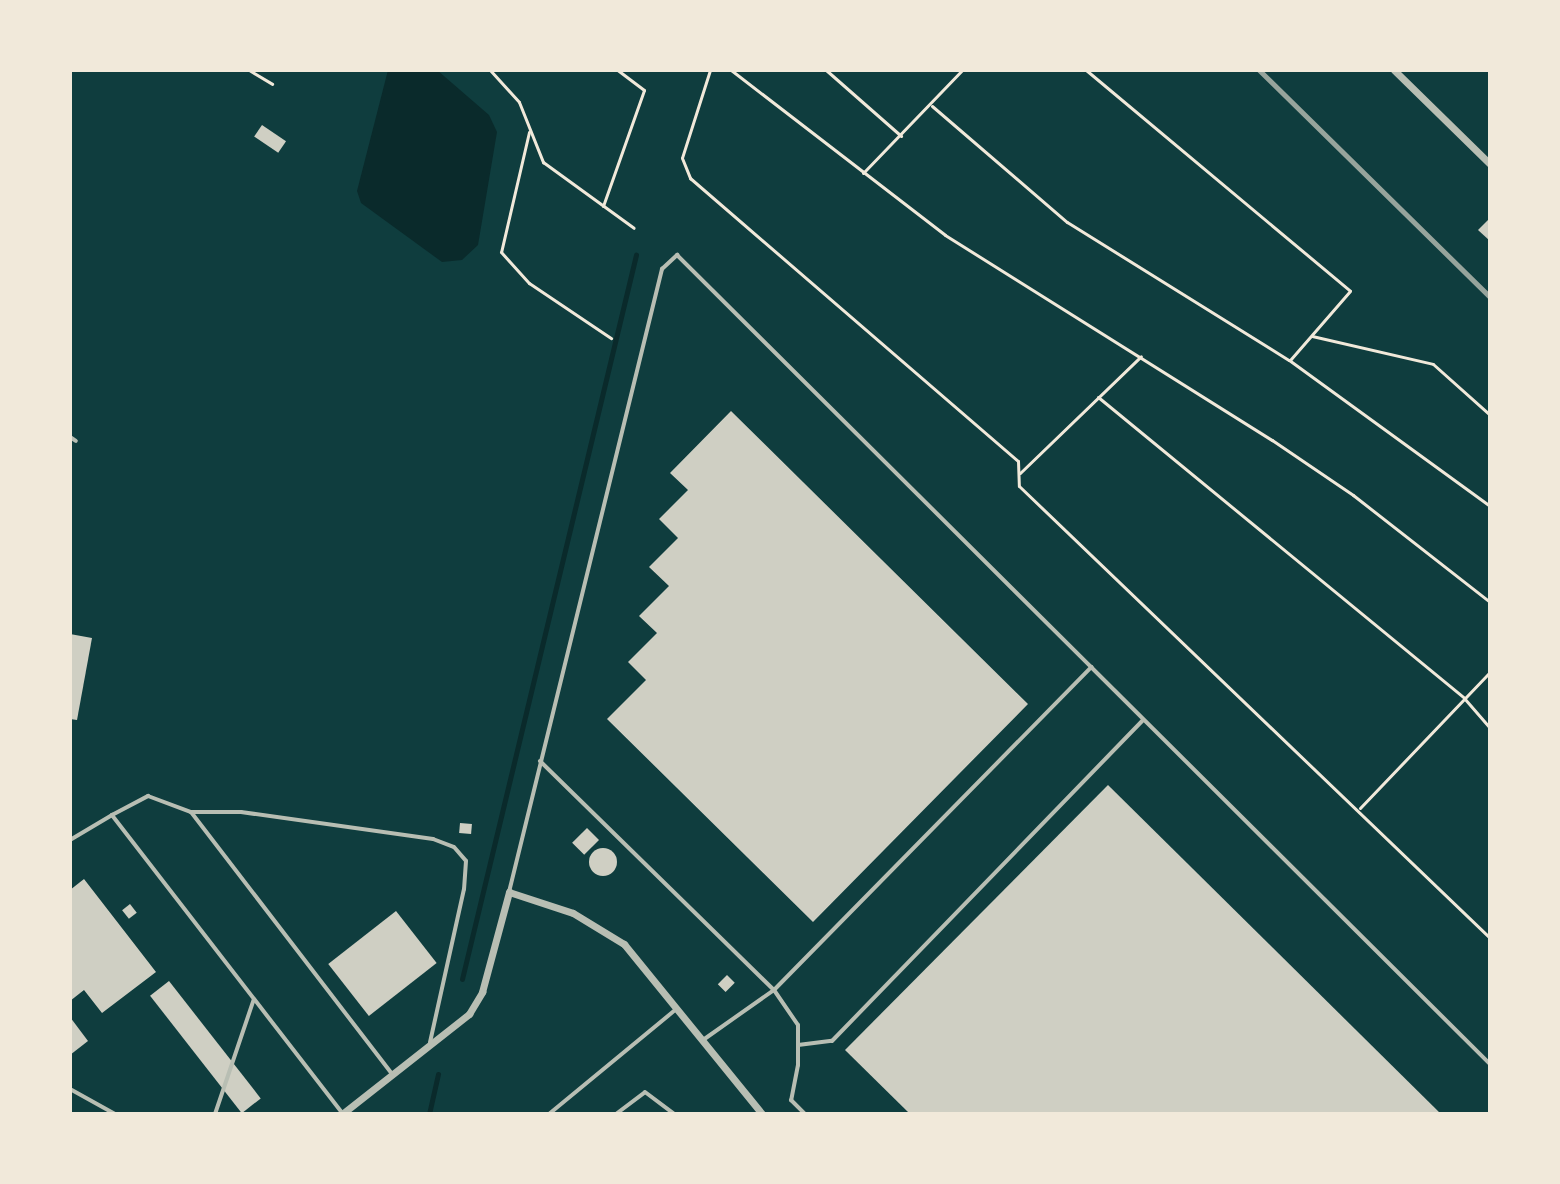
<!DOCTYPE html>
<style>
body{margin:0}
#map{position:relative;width:1560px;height:1184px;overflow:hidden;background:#0f3d3e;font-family:Arial,sans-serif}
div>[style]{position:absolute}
.water>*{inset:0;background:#0a2a2b}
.stream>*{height:5px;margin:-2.5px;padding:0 2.5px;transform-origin:2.5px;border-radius:2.5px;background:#0a2a2b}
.building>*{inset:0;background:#cfcfc3;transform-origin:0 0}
.round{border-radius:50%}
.path>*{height:3px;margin:-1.5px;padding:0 1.5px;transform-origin:1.5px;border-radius:1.5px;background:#f1e9da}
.service>*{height:4px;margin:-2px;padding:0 2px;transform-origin:2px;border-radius:2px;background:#b8beb3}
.minor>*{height:7px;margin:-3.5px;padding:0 3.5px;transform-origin:3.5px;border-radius:3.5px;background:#b8beb3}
.rail>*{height:5px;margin:-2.5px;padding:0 2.5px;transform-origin:2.5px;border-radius:2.5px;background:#97a49c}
span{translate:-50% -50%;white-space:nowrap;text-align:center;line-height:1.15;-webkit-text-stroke:6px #f1e9da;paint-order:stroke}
.frame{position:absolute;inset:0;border:72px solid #f1e9da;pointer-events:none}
</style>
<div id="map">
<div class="water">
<i style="clip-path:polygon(388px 70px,437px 70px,489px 115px,497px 132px,478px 245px,462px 260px,442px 262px,361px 203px,357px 191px)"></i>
</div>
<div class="stream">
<i style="left:462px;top:979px;width:745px;rotate:-76.49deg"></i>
<i style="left:429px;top:1114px;width:41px;rotate:-77.3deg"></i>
</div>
<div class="building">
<i style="left:262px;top:125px;width:29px;height:14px;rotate:34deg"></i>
<i style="clip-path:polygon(1490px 218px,1490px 241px,1478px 230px)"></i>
<i style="clip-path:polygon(731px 411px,1028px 704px,813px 922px,607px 719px,646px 680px,628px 662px,657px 633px,639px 616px,669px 586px,649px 567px,678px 538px,659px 519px,688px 490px,670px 473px)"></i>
<i style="clip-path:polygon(70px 634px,92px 638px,77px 720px,70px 719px)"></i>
<i style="clip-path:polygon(1108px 785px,1441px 1114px,910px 1114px,845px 1050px)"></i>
<i style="left:460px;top:823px;width:12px;height:10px;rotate:5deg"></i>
<i style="left:587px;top:828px;width:17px;height:21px;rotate:45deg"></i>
<i class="round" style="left:589px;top:848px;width:28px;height:28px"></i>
<i style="clip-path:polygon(84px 879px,156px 972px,102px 1013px,84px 990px,70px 1001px,70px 890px)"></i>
<i style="left:130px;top:904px;width:11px;height:10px;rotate:52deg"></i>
<i style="left:396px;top:911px;width:66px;height:86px;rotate:52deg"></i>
<i style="left:727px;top:975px;width:11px;height:13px;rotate:45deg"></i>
<i style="left:169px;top:981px;width:149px;height:24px;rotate:52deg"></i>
<i style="clip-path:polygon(70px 1017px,88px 1041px,70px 1055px)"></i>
</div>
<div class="path">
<i style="left:249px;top:70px;width:27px;rotate:31deg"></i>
<i style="left:490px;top:70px;width:43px;rotate:47.8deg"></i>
<i style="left:519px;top:102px;width:65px;rotate:68.2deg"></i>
<i style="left:543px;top:162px;width:112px;rotate:36deg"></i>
<i style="left:710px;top:70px;width:92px;rotate:107.7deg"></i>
<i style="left:682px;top:158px;width:22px;rotate:68deg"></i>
<i style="left:690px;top:178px;width:433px;rotate:40.8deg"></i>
<i style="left:1018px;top:461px;width:25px;rotate:88deg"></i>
<i style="left:1019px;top:486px;width:653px;rotate:43.82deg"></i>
<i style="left:731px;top:70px;width:270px;rotate:37.6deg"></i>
<i style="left:945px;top:235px;width:386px;rotate:32.1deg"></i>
<i style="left:1272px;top:440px;width:98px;rotate:34.2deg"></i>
<i style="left:1353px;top:495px;width:174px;rotate:38deg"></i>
<i style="left:826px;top:70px;width:100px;rotate:41.3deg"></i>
<i style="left:1086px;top:70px;width:344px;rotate:39.9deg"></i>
<i style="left:1350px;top:291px;width:91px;rotate:131deg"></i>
<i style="left:932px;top:106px;width:178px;rotate:40.7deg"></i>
<i style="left:1067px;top:222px;width:261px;rotate:31.9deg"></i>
<i style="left:1289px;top:360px;width:248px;rotate:36deg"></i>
<i style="left:529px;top:132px;width:123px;rotate:103.1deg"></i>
<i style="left:501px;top:252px;width:42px;rotate:47.9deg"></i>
<i style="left:529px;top:283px;width:99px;rotate:33.9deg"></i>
<i style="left:863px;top:173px;width:143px;rotate:-46.1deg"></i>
<i style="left:603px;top:206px;width:123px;rotate:-70.5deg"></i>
<i style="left:644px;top:90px;width:34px;rotate:-143deg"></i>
<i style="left:1312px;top:336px;width:124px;rotate:13deg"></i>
<i style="left:1433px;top:364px;width:76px;rotate:41.8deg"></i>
<i style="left:1098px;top:397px;width:474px;rotate:39.4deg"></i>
<i style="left:1464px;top:698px;width:40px;rotate:49deg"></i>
<i style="left:1020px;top:473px;width:168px;rotate:-44deg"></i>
<i style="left:1360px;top:808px;width:188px;rotate:-46.3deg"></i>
</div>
<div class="service">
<i style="left:70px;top:437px;width:7px;rotate:34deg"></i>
<i style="left:540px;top:761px;width:327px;rotate:44.4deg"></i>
<i style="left:774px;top:990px;width:42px;rotate:55.6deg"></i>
<i style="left:798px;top:1025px;width:40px;rotate:90deg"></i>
<i style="left:798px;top:1065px;width:36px;rotate:101deg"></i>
<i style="left:791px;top:1100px;width:20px;rotate:45deg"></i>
<i style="left:191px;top:812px;width:50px"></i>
<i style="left:241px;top:812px;width:194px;rotate:8deg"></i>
<i style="left:433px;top:839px;width:22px;rotate:21deg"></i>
<i style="left:454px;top:847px;width:18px;rotate:49deg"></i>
<i style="left:466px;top:861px;width:28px;rotate:94deg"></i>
<i style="left:464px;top:889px;width:157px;rotate:102.5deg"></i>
<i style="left:70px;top:840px;width:49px;rotate:-30.8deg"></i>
<i style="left:509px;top:892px;width:642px;rotate:-76.2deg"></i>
<i style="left:662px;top:269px;width:21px;rotate:-43deg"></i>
<i style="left:677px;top:255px;width:584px;rotate:44.86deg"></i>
<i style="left:703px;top:1040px;width:87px;rotate:-35.2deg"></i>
<i style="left:774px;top:990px;width:453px;rotate:-45.5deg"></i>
<i style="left:1091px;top:667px;width:563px;rotate:44.86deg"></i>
<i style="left:798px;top:1045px;width:34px;rotate:-7deg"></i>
<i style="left:832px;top:1041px;width:447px;rotate:-45.9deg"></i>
<i style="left:70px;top:1089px;width:51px;rotate:29.1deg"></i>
<i style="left:215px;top:1114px;width:121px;rotate:-71.3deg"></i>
<i style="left:343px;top:1114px;width:378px;rotate:-127.7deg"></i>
<i style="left:112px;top:815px;width:41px;rotate:-27.8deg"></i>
<i style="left:148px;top:796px;width:46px;rotate:20.4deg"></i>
<i style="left:191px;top:812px;width:330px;rotate:52.5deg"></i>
<i style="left:549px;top:1114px;width:163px;rotate:-39.5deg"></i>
<i style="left:616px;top:1114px;width:36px;rotate:-37deg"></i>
<i style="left:645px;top:1092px;width:36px;rotate:37deg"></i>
</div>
<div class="minor">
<i style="left:1394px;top:70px;width:134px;rotate:44.4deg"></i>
<i style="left:342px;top:1114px;width:162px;rotate:-38.2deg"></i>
<i style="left:469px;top:1014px;width:26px;rotate:-59deg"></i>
<i style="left:482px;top:992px;width:104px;rotate:-74.9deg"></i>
<i style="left:509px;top:892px;width:67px;rotate:18.2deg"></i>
<i style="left:573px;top:913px;width:60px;rotate:31.3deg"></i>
<i style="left:624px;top:944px;width:219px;rotate:50.9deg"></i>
</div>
<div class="rail">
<i style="left:1259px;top:70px;width:324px;rotate:44.5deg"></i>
</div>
<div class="frame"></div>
</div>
